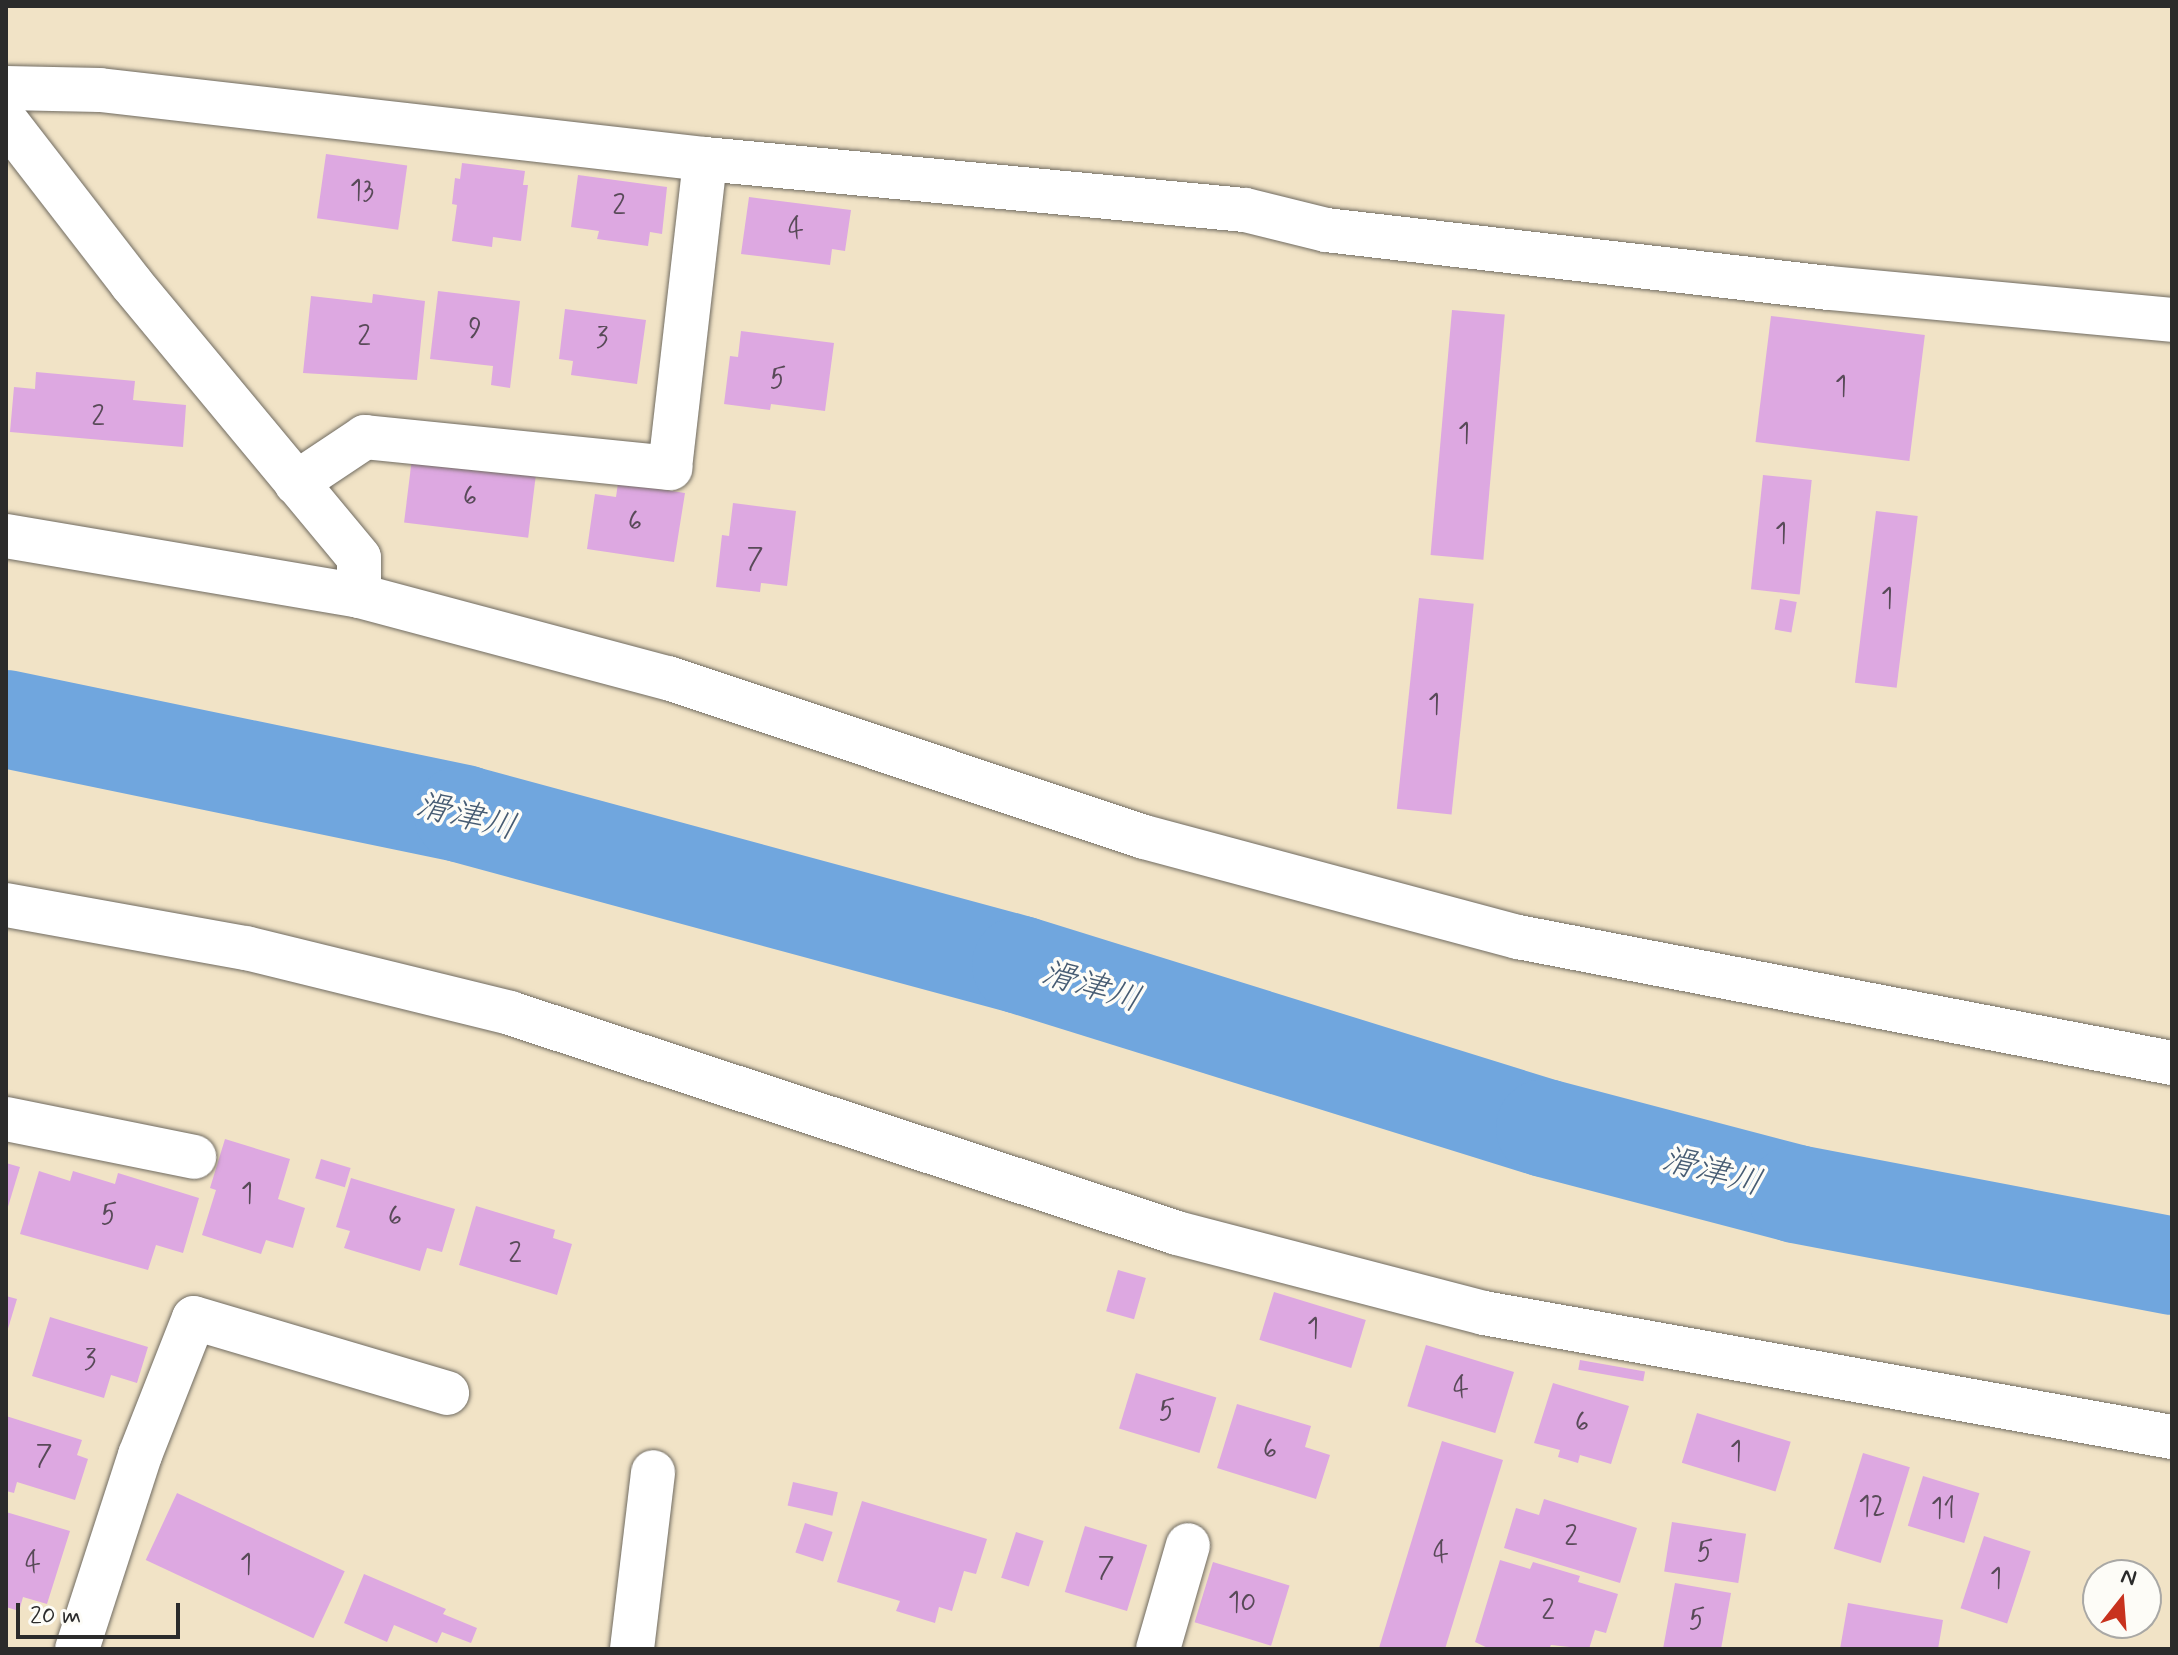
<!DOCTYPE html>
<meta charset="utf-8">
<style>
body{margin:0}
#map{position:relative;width:2178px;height:1655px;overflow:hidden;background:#f1e3c6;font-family:Mynerve,"Klee One",sans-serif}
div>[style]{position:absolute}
.river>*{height:98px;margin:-49px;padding:0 49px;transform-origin:49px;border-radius:49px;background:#70a6de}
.building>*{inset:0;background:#dda8e1;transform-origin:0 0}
.roads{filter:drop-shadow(0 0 2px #706b61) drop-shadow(0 0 2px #706b61)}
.minor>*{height:44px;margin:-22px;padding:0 22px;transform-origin:22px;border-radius:22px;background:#fff}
span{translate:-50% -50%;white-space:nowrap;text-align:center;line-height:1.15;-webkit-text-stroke:7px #fdfcf7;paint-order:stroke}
.number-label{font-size:28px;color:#584a58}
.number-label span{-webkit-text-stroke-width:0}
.water-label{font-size:34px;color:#475c73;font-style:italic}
.frame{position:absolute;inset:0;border:8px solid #2b2b2b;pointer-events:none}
.north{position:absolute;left:2082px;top:1559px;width:80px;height:80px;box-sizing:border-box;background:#fdfcf7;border:2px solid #a9a8a5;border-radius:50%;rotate:17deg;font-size:22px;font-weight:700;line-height:32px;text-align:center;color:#2b2b2b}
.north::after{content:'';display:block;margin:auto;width:28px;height:36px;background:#c8321e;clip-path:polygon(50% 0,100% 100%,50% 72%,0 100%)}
.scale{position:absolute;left:16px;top:1603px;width:164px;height:36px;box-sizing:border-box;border:4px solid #2b2b2b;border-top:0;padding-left:10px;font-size:24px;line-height:28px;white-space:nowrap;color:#2b2b2b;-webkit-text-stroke:6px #fdfcf7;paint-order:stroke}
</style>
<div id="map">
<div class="river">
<i style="left:6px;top:719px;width:467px;rotate:11.7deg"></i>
<i style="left:463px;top:814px;width:578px;rotate:15.14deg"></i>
<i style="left:1021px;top:965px;width:549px;rotate:17.28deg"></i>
<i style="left:1545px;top:1128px;width:260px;rotate:14.7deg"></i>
<i style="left:1796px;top:1194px;width:383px;rotate:10.8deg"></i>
</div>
<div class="building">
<i style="left:326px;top:154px;width:82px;height:65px;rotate:8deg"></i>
<i style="clip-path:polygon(462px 163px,525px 171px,523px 185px,528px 185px,521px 241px,493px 237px,492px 247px,452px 241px,457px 205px,452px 204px,455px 178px,460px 179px)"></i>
<i style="clip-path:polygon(578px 175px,667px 187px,662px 234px,650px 232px,648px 246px,597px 239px,599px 231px,571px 227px)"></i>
<i style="clip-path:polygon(749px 197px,851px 210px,845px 251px,832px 249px,830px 265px,741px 254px)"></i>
<i style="clip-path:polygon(438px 291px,520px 301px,510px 388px,491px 385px,493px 366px,430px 359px)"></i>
<i style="clip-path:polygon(373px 294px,425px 301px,417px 380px,303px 373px,311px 296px,372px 303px)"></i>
<i style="clip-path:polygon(565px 309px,646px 320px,637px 384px,571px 375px,573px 361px,559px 359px)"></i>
<i style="left:1452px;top:310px;width:53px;height:246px;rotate:5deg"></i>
<i style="left:1771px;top:316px;width:155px;height:127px;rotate:7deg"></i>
<i style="clip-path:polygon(741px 331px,834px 343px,825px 411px,771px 404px,770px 410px,724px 404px,730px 356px,738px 357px)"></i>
<i style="clip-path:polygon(36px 372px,135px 381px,133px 400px,186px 405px,183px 447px,10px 432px,14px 387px,35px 389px)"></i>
<i style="left:412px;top:458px;width:125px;height:65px;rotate:7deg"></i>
<i style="left:1763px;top:475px;width:49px;height:115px;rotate:6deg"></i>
<i style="clip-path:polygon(618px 483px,685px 493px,674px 562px,587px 549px,595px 494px,616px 497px)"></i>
<i style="clip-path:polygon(733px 503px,796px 511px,787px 586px,761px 583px,760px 592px,716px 587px,722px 535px,729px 536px)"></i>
<i style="left:1876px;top:511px;width:42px;height:173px;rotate:7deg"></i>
<i style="left:1419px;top:598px;width:55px;height:212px;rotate:6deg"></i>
<i style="left:1780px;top:599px;width:17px;height:31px;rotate:10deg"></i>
<i style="clip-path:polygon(225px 1139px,290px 1159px,278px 1199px,305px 1208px,293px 1248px,266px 1240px,261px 1254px,202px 1235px,216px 1190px,210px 1188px)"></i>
<i style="left:321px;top:1159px;width:31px;height:20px;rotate:17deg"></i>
<i style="clip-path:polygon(6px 1163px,20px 1167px,7px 1210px,6px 1210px)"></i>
<i style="clip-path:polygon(39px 1171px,70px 1181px,73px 1171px,115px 1184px,118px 1173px,199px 1198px,183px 1253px,156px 1245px,148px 1270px,20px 1234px)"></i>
<i style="clip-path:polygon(351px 1178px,455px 1209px,442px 1252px,427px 1248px,420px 1271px,344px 1248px,350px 1231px,336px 1227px)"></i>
<i style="clip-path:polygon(476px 1206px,555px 1230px,553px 1238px,572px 1244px,557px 1295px,459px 1265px)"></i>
<i style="left:1118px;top:1270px;width:29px;height:43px;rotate:16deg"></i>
<i style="left:1274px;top:1292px;width:96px;height:50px;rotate:17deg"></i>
<i style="clip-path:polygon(6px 1296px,17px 1299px,7px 1332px,6px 1332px)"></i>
<i style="clip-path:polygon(50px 1317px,148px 1347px,137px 1383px,111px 1375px,104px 1398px,32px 1376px)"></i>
<i style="left:1426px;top:1345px;width:92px;height:64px;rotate:17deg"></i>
<i style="left:1580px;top:1360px;width:66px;height:10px;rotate:10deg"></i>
<i style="left:1136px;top:1373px;width:84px;height:58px;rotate:17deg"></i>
<i style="clip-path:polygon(1553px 1383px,1629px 1406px,1611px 1464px,1580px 1455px,1578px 1463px,1558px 1457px,1560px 1450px,1534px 1443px)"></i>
<i style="clip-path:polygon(1237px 1404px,1311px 1426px,1305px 1447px,1330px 1455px,1316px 1499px,1217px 1468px)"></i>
<i style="left:1697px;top:1413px;width:98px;height:52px;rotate:17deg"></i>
<i style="clip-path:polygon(6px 1416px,82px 1440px,77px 1455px,88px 1459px,75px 1500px,17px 1482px,14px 1493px,6px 1491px)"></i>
<i style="clip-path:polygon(1442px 1441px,1503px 1460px,1445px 1649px,1383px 1649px,1379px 1648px)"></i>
<i style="left:1863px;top:1453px;width:49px;height:100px;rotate:17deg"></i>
<i style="left:1923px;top:1476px;width:59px;height:52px;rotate:17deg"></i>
<i style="left:793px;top:1482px;width:46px;height:24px;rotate:13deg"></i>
<i style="left:177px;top:1493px;width:185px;height:74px;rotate:25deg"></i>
<i style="clip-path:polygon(1544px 1499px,1637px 1528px,1620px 1583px,1504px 1548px,1516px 1508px,1539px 1515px)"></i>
<i style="clip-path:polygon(862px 1501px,987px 1539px,976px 1574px,964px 1571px,952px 1611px,939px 1607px,935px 1623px,896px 1611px,900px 1601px,837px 1582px)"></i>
<i style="clip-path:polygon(6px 1512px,70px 1531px,47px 1604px,23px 1597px,19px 1611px,6px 1607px)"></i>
<i style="left:1672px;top:1522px;width:75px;height:50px;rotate:9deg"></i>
<i style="left:805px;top:1523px;width:29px;height:31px;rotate:18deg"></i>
<i style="left:1085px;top:1526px;width:65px;height:69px;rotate:17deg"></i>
<i style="left:1016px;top:1532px;width:29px;height:48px;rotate:18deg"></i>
<i style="left:1984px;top:1536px;width:49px;height:76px;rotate:18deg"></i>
<i style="clip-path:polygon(1500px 1560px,1530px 1569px,1533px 1562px,1580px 1576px,1578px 1582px,1618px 1594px,1606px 1633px,1595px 1630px,1589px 1649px,1551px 1645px,1549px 1649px,1490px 1649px,1475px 1642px)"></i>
<i style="left:1213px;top:1562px;width:80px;height:63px;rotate:17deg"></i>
<i style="clip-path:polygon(364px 1574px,446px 1609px,443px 1614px,477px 1628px,471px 1643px,442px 1632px,437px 1643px,394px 1625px,387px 1642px,344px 1623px)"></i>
<i style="clip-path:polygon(1675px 1583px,1731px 1593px,1721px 1649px,1663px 1649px)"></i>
<i style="clip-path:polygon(1848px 1603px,1943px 1620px,1938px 1649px,1840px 1649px)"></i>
</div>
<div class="roads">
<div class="minor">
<i style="left:6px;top:88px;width:94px;rotate:1.2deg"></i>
<i style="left:100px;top:90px;width:609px;rotate:6.51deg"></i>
<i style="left:705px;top:159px;width:542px;rotate:5.4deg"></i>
<i style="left:1245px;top:210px;width:83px;rotate:13.9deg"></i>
<i style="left:1326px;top:230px;width:506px;rotate:6.58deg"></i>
<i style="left:1829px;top:288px;width:344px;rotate:5.3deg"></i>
<i style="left:6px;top:121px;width:205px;rotate:52.3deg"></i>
<i style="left:131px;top:283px;width:357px;rotate:50.3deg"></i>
<i style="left:359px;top:558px;width:38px;rotate:90deg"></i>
<i style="left:296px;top:483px;width:83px;rotate:-33.7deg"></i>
<i style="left:365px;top:437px;width:307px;rotate:5.8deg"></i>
<i style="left:670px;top:468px;width:311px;rotate:-83.5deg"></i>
<i style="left:6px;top:536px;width:358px;rotate:9.6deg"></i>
<i style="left:359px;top:596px;width:320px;rotate:14.9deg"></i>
<i style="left:668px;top:678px;width:502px;rotate:18.47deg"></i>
<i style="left:1144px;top:837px;width:387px;rotate:15deg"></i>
<i style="left:1518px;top:937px;width:666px;rotate:10.91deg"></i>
<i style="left:6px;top:905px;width:244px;rotate:10.2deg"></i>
<i style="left:246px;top:948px;width:272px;rotate:13.8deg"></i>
<i style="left:510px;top:1013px;width:702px;rotate:18.25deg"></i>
<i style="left:1177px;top:1233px;width:317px;rotate:14.6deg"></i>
<i style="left:1484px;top:1313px;width:699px;rotate:10.22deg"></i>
<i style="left:6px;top:1119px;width:192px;rotate:11.4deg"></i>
<i style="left:77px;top:1649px;width:204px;rotate:-72deg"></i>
<i style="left:140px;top:1455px;width:147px;rotate:-68.5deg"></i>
<i style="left:194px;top:1318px;width:264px;rotate:16.5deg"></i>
<i style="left:632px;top:1649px;width:178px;rotate:-83.2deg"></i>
<i style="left:1158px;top:1649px;width:108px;rotate:-73.9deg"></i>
</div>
</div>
<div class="number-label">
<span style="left:362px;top:192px">13</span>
<span style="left:619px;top:207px">2</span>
<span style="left:796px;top:230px">4</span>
<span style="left:475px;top:330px">9</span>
<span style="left:364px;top:338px">2</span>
<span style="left:602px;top:339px">3</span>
<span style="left:778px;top:380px">5</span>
<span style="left:1841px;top:388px">1</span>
<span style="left:98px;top:418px">2</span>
<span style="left:1464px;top:435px">1</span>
<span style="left:470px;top:498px">6</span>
<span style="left:635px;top:523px">6</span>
<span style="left:1781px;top:535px">1</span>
<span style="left:755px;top:560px">7</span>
<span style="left:1887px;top:600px">1</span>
<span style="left:1434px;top:706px">1</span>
<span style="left:247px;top:1195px">1</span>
<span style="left:109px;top:1216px">5</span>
<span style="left:395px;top:1218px">6</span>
<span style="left:515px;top:1255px">2</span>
<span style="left:1313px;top:1330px">1</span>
<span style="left:90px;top:1361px">3</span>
<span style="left:1461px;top:1389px">4</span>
<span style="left:1167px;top:1412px">5</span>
<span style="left:1582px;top:1424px">6</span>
<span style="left:1270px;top:1451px">6</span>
<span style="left:1736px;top:1453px">1</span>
<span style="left:44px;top:1457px">7</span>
<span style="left:1872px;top:1508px">12</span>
<span style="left:1943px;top:1510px">11</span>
<span style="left:1571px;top:1538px">2</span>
<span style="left:1705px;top:1553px">5</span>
<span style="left:1441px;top:1554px">4</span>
<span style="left:33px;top:1564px">4</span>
<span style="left:246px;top:1566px">1</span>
<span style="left:1106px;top:1569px">7</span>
<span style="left:1996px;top:1580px">1</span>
<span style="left:1242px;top:1604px">10</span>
<span style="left:1548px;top:1612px">2</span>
<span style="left:1697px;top:1621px">5</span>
</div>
<div class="water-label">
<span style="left:466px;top:817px;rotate:14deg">滑津川</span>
<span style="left:1091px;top:987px;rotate:17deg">滑津川</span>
<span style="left:1712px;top:1172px;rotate:15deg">滑津川</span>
</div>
<div class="frame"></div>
<div class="north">N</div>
<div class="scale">20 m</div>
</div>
